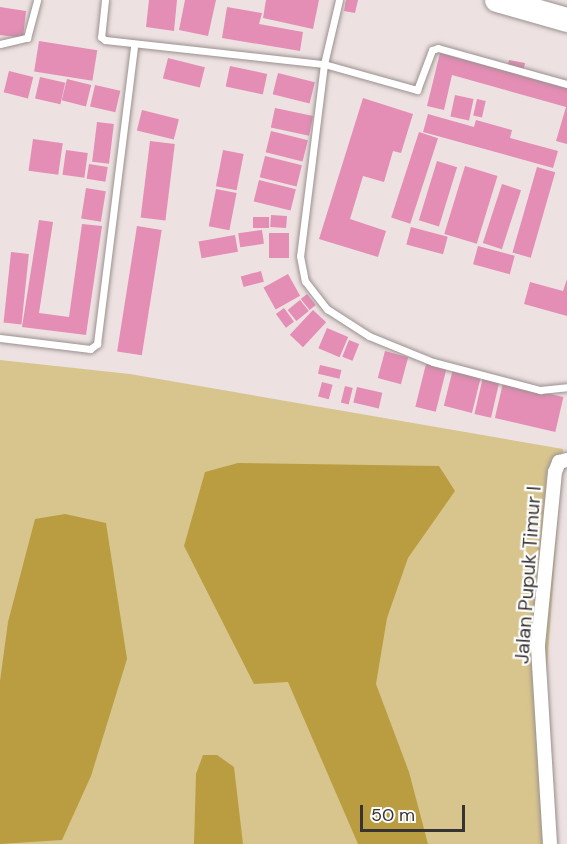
<!DOCTYPE html>
<style>
body{margin:0}
#map{position:relative;width:567px;height:844px;overflow:hidden;background:#ede2e1;font-family:"DM Sans",sans-serif}
div>[style]{position:absolute}
.green>*{inset:0;background:#d8c58e}
.forest>*{inset:0;background:#b99d40}
.building>*{inset:0;background:#e48db5;transform-origin:0 0}
.roads{filter:drop-shadow(0 0 2px #9a908f) drop-shadow(0 0 2px #9a908f)}
.lane>*{height:7px;margin:-3.5px;padding:0 3.5px;transform-origin:3.5px;border-radius:3.5px;background:#fff}
.street>*{height:14px;margin:-7px;padding:0 7px;transform-origin:7px;border-radius:7px;background:#fff}
.highway>*{height:24px;margin:-12px;padding:0 12px;transform-origin:12px;border-radius:12px;background:#fff}
span{translate:-50% -50%;white-space:nowrap;text-align:center;line-height:1.15;-webkit-text-stroke:4.5px #fff;paint-order:stroke}
.street-label{font-size:20px;color:#383333}
.scale{position:absolute;left:360px;top:805px;width:105px;height:27px;box-sizing:border-box;border:3px solid #383333;border-top:0;padding-left:8px;font-size:18px;line-height:21px;white-space:nowrap;color:#383333;-webkit-text-stroke:4px #fff;paint-order:stroke}
</style>
<div id="map">
<div class="green">
<i style="clip-path:polygon(0 360px,130px 374px,563px 449px,541px 749px,546px 844px,0 844px)"></i>
</div>
<div class="forest">
<i style="clip-path:polygon(238px 463px,439px 466px,455px 491px,408px 558px,387px 618px,376px 684px,409px 772px,428px 844px,358px 844px,288px 682px,254px 684px,184px 546px,205px 472px)"></i>
<i style="clip-path:polygon(65px 514px,106px 523px,127px 659px,91px 776px,62px 840px,0 844px,0 681px,8px 622px,35px 519px)"></i>
<i style="clip-path:polygon(203px 755px,217px 755px,234px 767px,243px 844px,194px 844px,196px 774px)"></i>
</div>
<div class="building">
<i style="clip-path:polygon(149px 0,177px 0,174px 31px,146px 27px)"></i>
<i style="clip-path:polygon(185px 0,216px 0,208px 36px,179px 30px)"></i>
<i style="clip-path:polygon(266px 0,319px 0,313px 29px,263px 18px)"></i>
<i style="clip-path:polygon(346px 0,358px 0,355px 13px,344px 11px)"></i>
<i style="clip-path:polygon(0 7px,26px 11px,23px 38px,0 35px)"></i>
<i style="clip-path:polygon(227px 7px,262px 13px,259px 24px,303px 32px,300px 51px,222px 38px)"></i>
<i style="left:39px;top:41px;width:59px;height:31px;rotate:9deg"></i>
<i style="clip-path:polygon(440px 53px,506px 71px,509px 60px,525px 63px,522px 76px,567px 88px,567px 144px,556px 141px,566px 107px,452px 75px,444px 110px,427px 106px)"></i>
<i style="left:168px;top:58px;width:38px;height:21px;rotate:14deg"></i>
<i style="left:230px;top:66px;width:38px;height:21px;rotate:12deg"></i>
<i style="left:9px;top:71px;width:25px;height:22px;rotate:14deg"></i>
<i style="left:278px;top:73px;width:38px;height:22px;rotate:14deg"></i>
<i style="left:40px;top:77px;width:26px;height:22px;rotate:13deg"></i>
<i style="left:67px;top:79px;width:25px;height:22px;rotate:14deg"></i>
<i style="left:95px;top:85px;width:26px;height:22px;rotate:13deg"></i>
<i style="left:455px;top:95px;width:19px;height:22px;rotate:12deg"></i>
<i style="clip-path:polygon(363px 98px,413px 114px,401px 153px,393px 151px,384px 182px,363px 176px,350px 219px,386px 231px,378px 257px,319px 239px)"></i>
<i style="left:477px;top:99px;width:9px;height:17px;rotate:13deg"></i>
<i style="left:275px;top:108px;width:39px;height:20px;rotate:12deg"></i>
<i style="left:142px;top:110px;width:38px;height:21px;rotate:14deg"></i>
<i style="clip-path:polygon(428px 114px,474px 127px,476px 120px,512px 130px,510px 138px,558px 151px,553px 168px,423px 132px)"></i>
<i style="left:97px;top:122px;width:17px;height:40px;rotate:7deg"></i>
<i style="left:271px;top:131px;width:38px;height:22px;rotate:14deg"></i>
<i style="left:419px;top:132px;width:20px;height:90px;rotate:18deg"></i>
<i style="left:33px;top:139px;width:30px;height:32px;rotate:8deg"></i>
<i style="left:150px;top:141px;width:25px;height:77px;rotate:7deg"></i>
<i style="left:66px;top:150px;width:22px;height:25px;rotate:8deg"></i>
<i style="left:223px;top:150px;width:21px;height:37px;rotate:11deg"></i>
<i style="left:265px;top:156px;width:38px;height:22px;rotate:14deg"></i>
<i style="left:437px;top:161px;width:21px;height:62px;rotate:17deg"></i>
<i style="left:89px;top:164px;width:19px;height:15px;rotate:9deg"></i>
<i style="left:465px;top:166px;width:34px;height:71px;rotate:17deg"></i>
<i style="left:537px;top:167px;width:19px;height:89px;rotate:16deg"></i>
<i style="left:259px;top:180px;width:38px;height:22px;rotate:14deg"></i>
<i style="left:502px;top:184px;width:20px;height:62px;rotate:18deg"></i>
<i style="left:86px;top:188px;width:20px;height:31px;rotate:9deg"></i>
<i style="left:216px;top:189px;width:21px;height:38px;rotate:11deg"></i>
<i style="left:271px;top:215px;width:16px;height:12px;rotate:4deg"></i>
<i style="left:253px;top:217px;width:16px;height:11px"></i>
<i style="clip-path:polygon(39px 220px,53px 222px,39px 313px,69px 317px,82px 224px,102px 226px,86px 335px,22px 327px)"></i>
<i style="left:137px;top:226px;width:25px;height:127px;rotate:9deg"></i>
<i style="left:411px;top:227px;width:38px;height:18px;rotate:15deg"></i>
<i style="left:262px;top:230px;width:14px;height:24px;rotate:82deg"></i>
<i style="left:269px;top:233px;width:20px;height:25px"></i>
<i style="left:235px;top:235px;width:17px;height:37px;rotate:80deg"></i>
<i style="left:478px;top:246px;width:38px;height:19px;rotate:15deg"></i>
<i style="left:11px;top:252px;width:18px;height:71px;rotate:6deg"></i>
<i style="left:261px;top:271px;width:11px;height:21px;rotate:75deg"></i>
<i style="left:288px;top:274px;width:25px;height:28px;rotate:61deg"></i>
<i style="clip-path:polygon(567px 279px,567px 316px,524px 304px,530px 282px,563px 291px)"></i>
<i style="left:307px;top:294px;width:14px;height:8px;rotate:51deg"></i>
<i style="left:300px;top:300px;width:14px;height:16px;rotate:51deg"></i>
<i style="left:284px;top:308px;width:17px;height:10px;rotate:54deg"></i>
<i style="left:313px;top:310px;width:18px;height:34px;rotate:43deg"></i>
<i style="left:327px;top:328px;width:23px;height:22px;rotate:23deg"></i>
<i style="left:349px;top:340px;width:11px;height:18px;rotate:22deg"></i>
<i style="left:385px;top:351px;width:24px;height:28px;rotate:15deg"></i>
<i style="left:426px;top:364px;width:21px;height:44px;rotate:14deg"></i>
<i style="left:320px;top:365px;width:22px;height:9px;rotate:13deg"></i>
<i style="left:453px;top:369px;width:29px;height:38px;rotate:14deg"></i>
<i style="left:483px;top:377px;width:17px;height:38px;rotate:13deg"></i>
<i style="left:322px;top:382px;width:11px;height:15px;rotate:15deg"></i>
<i style="left:503px;top:383px;width:62px;height:36px;rotate:13deg"></i>
<i style="left:345px;top:386px;width:8px;height:17px;rotate:14deg"></i>
<i style="left:357px;top:387px;width:26px;height:16px;rotate:13deg"></i>
</div>
<div class="roads">
<div class="lane">
<i style="left:105px;top:0;width:37px;rotate:96deg"></i>
<i style="left:101px;top:37px;width:5px;rotate:37deg"></i>
<i style="left:105px;top:40px;width:220px;rotate:6.3deg"></i>
<i style="left:324px;top:64px;width:97px;rotate:15.6deg"></i>
<i style="left:417px;top:90px;width:43px;rotate:-69.4deg"></i>
<i style="left:432px;top:50px;width:6px;rotate:-18deg"></i>
<i style="left:438px;top:48px;width:134px;rotate:15.6deg"></i>
<i style="left:339px;top:0;width:66px;rotate:103.2deg"></i>
<i style="left:324px;top:64px;width:193px;rotate:97.1deg"></i>
<i style="left:300px;top:256px;width:25px;rotate:79deg"></i>
<i style="left:305px;top:281px;width:36px;rotate:52deg"></i>
<i style="left:327px;top:309px;width:50px;rotate:32.7deg"></i>
<i style="left:369px;top:336px;width:69px;rotate:22.1deg"></i>
<i style="left:433px;top:362px;width:111px;rotate:14.7deg"></i>
<i style="left:540px;top:390px;width:27px;rotate:-6deg"></i>
<i style="left:0;top:44px;width:28px;rotate:-13deg"></i>
<i style="left:27px;top:38px;width:39px;rotate:-75deg"></i>
<i style="left:0;top:338px;width:91px;rotate:7deg"></i>
<i style="left:90px;top:349px;width:9px;rotate:-36deg"></i>
<i style="left:97px;top:344px;width:300px;rotate:-82.9deg"></i>
</div>
<div class="street">
<i style="left:550px;top:844px;width:199px;rotate:-93.5deg"></i>
<i style="left:538px;top:645px;width:174px;rotate:-84.4deg"></i>
<i style="left:555px;top:472px;width:11px;rotate:-68deg"></i>
<i style="left:559px;top:462px;width:8px;rotate:-14deg"></i>
</div>
<div class="highway">
<i style="left:497px;top:0;width:73px;rotate:15.9deg"></i>
</div>
</div>
<div class="street-label">
<span style="left:528px;top:575px;rotate:-86deg">Jalan Pupuk Timur I</span>
</div>
<div class="scale">50 m</div>
</div>
